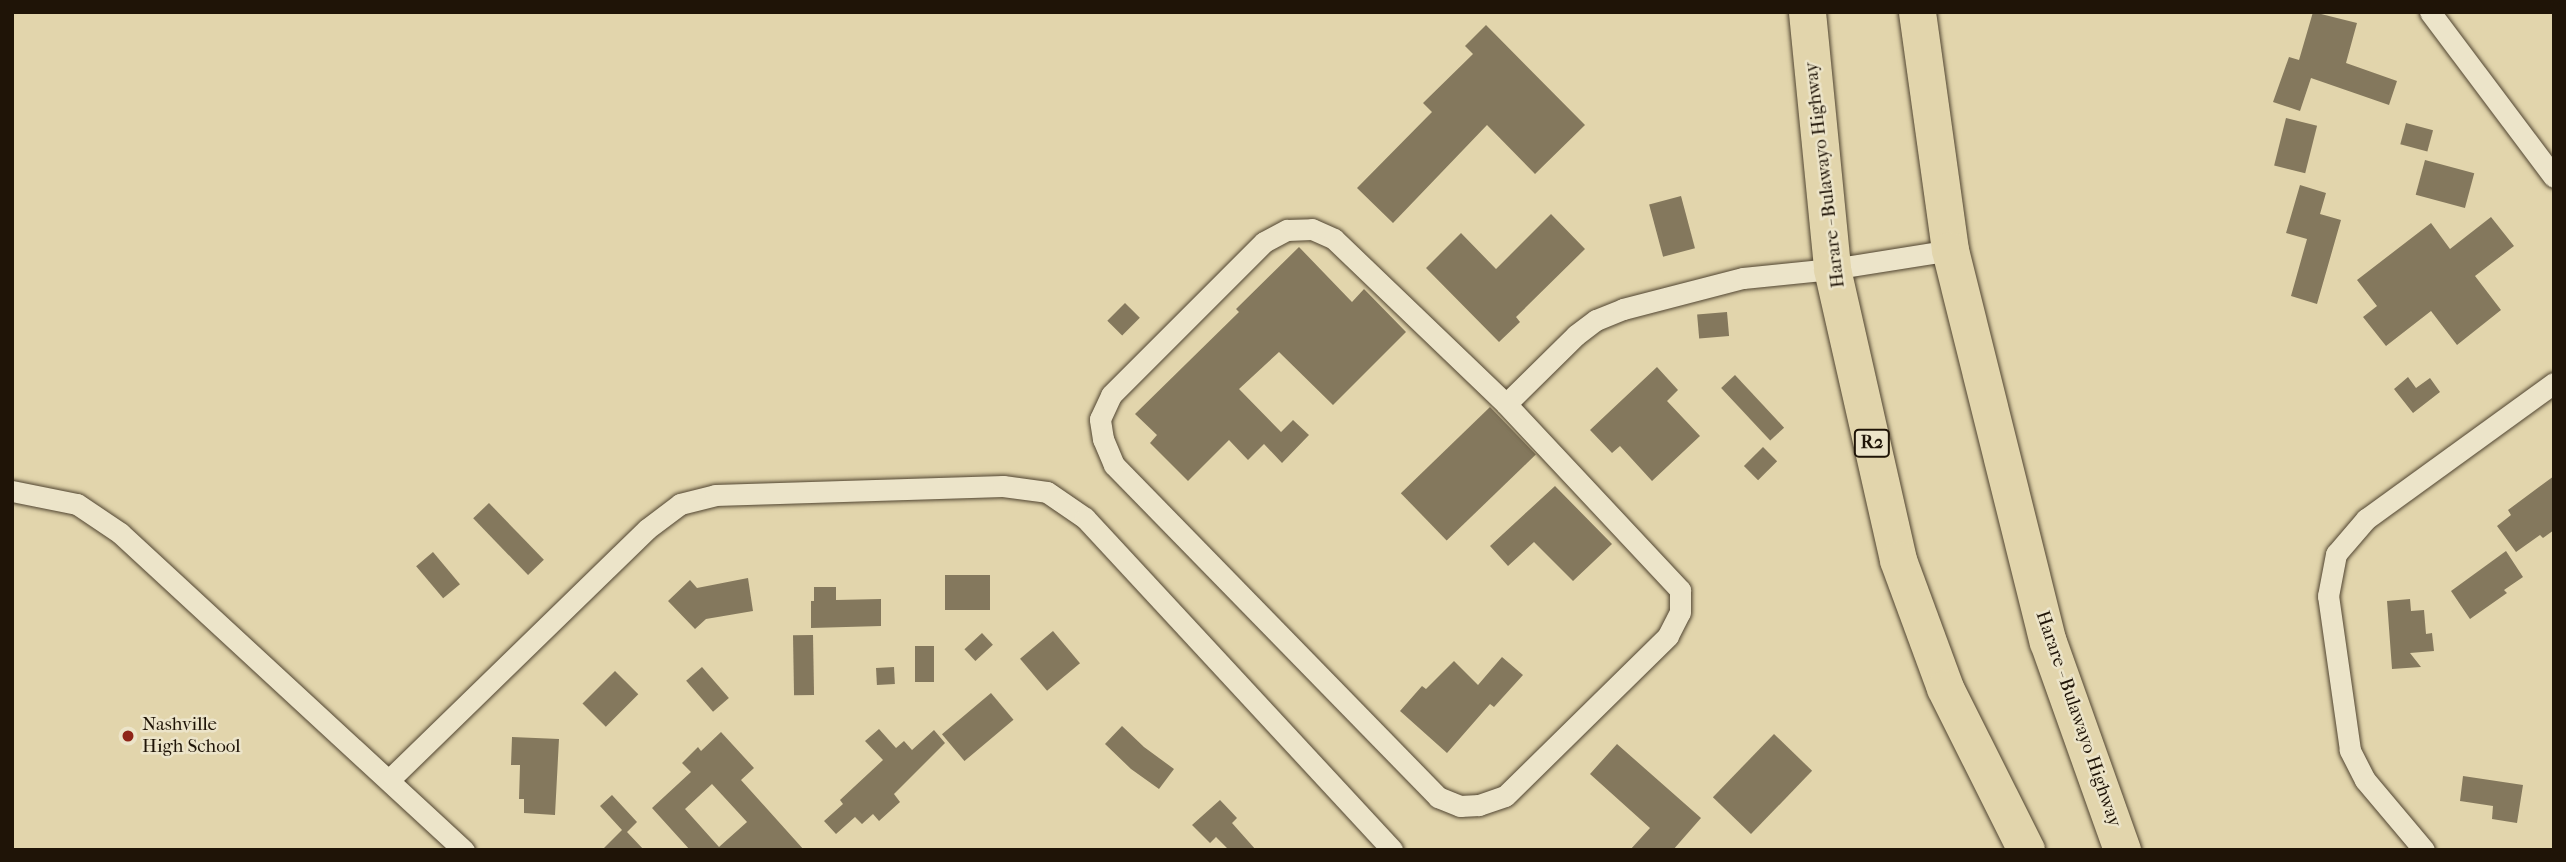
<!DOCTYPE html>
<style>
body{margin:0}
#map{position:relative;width:2566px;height:862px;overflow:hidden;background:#e2d5ac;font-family:"IM FELL French Canon",serif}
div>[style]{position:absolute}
.building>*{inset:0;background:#84785d;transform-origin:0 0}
.roads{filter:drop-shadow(0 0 2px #504430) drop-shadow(0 0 2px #504430)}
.street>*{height:21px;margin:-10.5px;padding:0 10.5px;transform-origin:10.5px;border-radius:10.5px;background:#ece4c9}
.highway>*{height:37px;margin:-18.5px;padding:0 18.5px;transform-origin:18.5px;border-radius:18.5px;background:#e2d5ac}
.dots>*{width:19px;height:19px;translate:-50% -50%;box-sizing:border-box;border:4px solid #ece4c9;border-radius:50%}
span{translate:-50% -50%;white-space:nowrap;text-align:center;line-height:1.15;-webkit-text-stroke:5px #ece4c9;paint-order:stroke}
.shield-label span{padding:2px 5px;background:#ece4c9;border:2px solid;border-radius:5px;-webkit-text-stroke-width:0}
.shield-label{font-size:18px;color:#1f1407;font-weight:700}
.street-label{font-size:19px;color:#1f1407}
.poi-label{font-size:19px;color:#1f1407}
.left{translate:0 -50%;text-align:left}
.frame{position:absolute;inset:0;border:14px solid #1f1407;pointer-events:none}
</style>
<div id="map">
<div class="building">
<i style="clip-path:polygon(2313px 12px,2357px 23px,2346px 63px,2397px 81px,2389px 105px,2311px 78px,2300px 111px,2273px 102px,2289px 57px,2299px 60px)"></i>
<i style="clip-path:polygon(1486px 25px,1585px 125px,1535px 174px,1487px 125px,1393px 223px,1357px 188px,1432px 112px,1423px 103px,1473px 54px,1465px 46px)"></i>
<i style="left:2286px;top:118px;width:32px;height:49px;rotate:14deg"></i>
<i style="left:2406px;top:123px;width:28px;height:22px;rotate:15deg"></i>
<i style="left:2425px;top:160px;width:51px;height:36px;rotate:15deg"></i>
<i style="clip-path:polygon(2300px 185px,2326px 193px,2320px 214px,2341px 220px,2317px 304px,2291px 296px,2307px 239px,2286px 233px)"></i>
<i style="left:1681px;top:196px;width:54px;height:33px;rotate:75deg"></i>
<i style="clip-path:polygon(1551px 214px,1585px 249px,1516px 317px,1520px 322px,1499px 342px,1426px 268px,1461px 233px,1496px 269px)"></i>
<i style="clip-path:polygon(2491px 217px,2514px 246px,2475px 276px,2501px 310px,2457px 345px,2431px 311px,2386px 346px,2363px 317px,2377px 306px,2357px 280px,2431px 223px,2450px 249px)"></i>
<i style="clip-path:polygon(1299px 247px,1352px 302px,1364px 289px,1406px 332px,1333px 405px,1279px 352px,1239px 389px,1281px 432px,1293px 420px,1309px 435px,1282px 463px,1264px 444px,1248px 460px,1229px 440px,1188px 481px,1150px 443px,1157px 435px,1135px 414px,1239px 312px,1236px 309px)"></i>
<i style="left:1125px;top:303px;width:21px;height:25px;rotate:45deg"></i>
<i style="left:1727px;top:312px;width:24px;height:30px;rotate:85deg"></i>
<i style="clip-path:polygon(1657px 367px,1678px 390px,1667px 401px,1700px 436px,1652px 481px,1620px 446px,1612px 453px,1590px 430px)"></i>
<i style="left:1735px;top:375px;width:72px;height:19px;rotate:47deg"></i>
<i style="clip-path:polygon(2408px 377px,2416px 388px,2430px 378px,2440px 392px,2413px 413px,2394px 389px)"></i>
<i style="left:1490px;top:407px;width:66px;height:124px;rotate:46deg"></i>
<i style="left:1763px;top:447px;width:20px;height:27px;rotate:45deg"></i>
<i style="clip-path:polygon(2554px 476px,2554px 530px,2543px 538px,2540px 535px,2516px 552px,2497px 526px,2511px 515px,2508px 510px)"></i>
<i style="clip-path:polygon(1555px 486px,1612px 544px,1573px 581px,1534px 542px,1508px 566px,1490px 546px)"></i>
<i style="left:489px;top:503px;width:79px;height:22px;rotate:46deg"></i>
<i style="clip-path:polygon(2506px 551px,2523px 577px,2504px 590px,2507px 593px,2470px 619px,2451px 591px)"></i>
<i style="left:433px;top:552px;width:42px;height:22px;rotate:50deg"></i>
<i style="left:990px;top:575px;width:35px;height:45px;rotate:90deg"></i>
<i style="clip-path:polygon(748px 578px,753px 611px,706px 619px,695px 629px,668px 601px,690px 580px,697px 588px)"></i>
<i style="clip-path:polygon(814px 587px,836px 587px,836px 600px,881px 599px,881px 626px,811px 628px,811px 601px,814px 601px)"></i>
<i style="clip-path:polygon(2410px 599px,2411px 611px,2424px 610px,2426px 634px,2432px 633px,2434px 651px,2410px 653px,2421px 667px,2392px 669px,2387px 601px)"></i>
<i style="left:1053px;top:631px;width:42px;height:43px;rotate:50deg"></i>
<i style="left:982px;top:633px;width:16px;height:24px;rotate:47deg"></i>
<i style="left:813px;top:635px;width:60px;height:20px;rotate:89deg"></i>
<i style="left:915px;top:646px;width:19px;height:36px"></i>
<i style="clip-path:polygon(1502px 657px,1523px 675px,1494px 707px,1490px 704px,1447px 753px,1400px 711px,1422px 686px,1426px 689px,1454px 661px,1478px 685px)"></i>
<i style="left:702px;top:667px;width:41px;height:21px;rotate:49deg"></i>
<i style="left:894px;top:667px;width:17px;height:18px;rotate:87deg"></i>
<i style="left:615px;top:671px;width:33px;height:46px;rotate:45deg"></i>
<i style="left:991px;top:693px;width:35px;height:64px;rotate:50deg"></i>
<i style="clip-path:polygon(1122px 726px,1144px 747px,1174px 769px,1159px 789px,1131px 769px,1105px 744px)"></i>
<i style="clip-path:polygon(879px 729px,896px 748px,904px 741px,912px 750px,934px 730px,945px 743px,894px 794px,900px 802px,879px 821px,873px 814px,862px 824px,855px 817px,836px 834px,824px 821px,843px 804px,840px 800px,883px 760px,865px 741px)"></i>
<i style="clip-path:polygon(evenodd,721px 732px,754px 768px,741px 780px,804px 850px,690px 850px,652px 808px,691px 772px,682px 763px,698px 747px,701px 751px,721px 732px,712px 784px,747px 822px,719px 847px,685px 809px,712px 784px)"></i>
<i style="left:1774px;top:734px;width:53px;height:88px;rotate:44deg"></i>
<i style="clip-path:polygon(512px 737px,559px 739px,555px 815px,524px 813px,524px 799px,519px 799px,520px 765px,511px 765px)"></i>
<i style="clip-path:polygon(1617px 744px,1701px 818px,1673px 850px,1630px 850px,1650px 828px,1590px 774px)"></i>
<i style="clip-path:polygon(2463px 776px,2523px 785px,2517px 823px,2492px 819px,2493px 806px,2460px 801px)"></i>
<i style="clip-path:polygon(612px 795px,637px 822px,627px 832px,644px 850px,602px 850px,622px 830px,600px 806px)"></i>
<i style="clip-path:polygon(1220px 800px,1237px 818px,1232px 823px,1256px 850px,1229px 850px,1216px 837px,1210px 843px,1192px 825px)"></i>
</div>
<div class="roads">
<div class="street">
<i style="left:2430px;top:12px;width:206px;rotate:53.1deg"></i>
<i style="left:1312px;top:229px;width:24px;rotate:24deg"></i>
<i style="left:1334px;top:239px;width:238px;rotate:43.8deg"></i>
<i style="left:1506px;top:404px;width:255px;rotate:46.9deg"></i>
<i style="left:1680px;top:590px;width:22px;rotate:90deg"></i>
<i style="left:1680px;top:612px;width:27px;rotate:117deg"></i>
<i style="left:1668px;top:636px;width:228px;rotate:135.5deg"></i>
<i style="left:1505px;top:796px;width:28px;rotate:161deg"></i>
<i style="left:1479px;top:805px;width:19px;rotate:177deg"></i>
<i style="left:1460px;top:806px;width:24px;rotate:-158deg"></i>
<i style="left:1438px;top:797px;width:464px;rotate:-134.3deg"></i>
<i style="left:1114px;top:465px;width:28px;rotate:-113deg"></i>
<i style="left:1103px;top:439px;width:20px;rotate:-99deg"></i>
<i style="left:1100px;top:419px;width:26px;rotate:-65deg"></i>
<i style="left:1111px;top:395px;width:216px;rotate:-45deg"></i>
<i style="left:1264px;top:242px;width:26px;rotate:-28deg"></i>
<i style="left:1287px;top:230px;width:25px;rotate:-2deg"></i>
<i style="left:1506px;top:404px;width:98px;rotate:-44.6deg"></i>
<i style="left:1576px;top:335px;width:25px;rotate:-37deg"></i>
<i style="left:1596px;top:320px;width:29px;rotate:-22deg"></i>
<i style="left:1623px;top:309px;width:124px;rotate:-14.5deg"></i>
<i style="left:1743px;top:278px;width:89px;rotate:-5.8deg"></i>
<i style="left:1832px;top:269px;width:120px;rotate:-9.1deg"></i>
<i style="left:12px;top:491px;width:66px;rotate:11.3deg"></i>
<i style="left:77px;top:504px;width:52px;rotate:34deg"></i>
<i style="left:120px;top:533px;width:468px;rotate:42.7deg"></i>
<i style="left:389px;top:780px;width:360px;rotate:-44.2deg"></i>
<i style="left:647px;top:529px;width:41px;rotate:-37.1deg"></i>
<i style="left:680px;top:504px;width:36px;rotate:-14deg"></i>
<i style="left:715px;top:495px;width:288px;rotate:-1.8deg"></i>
<i style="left:1003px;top:486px;width:44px;rotate:7.8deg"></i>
<i style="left:1047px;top:492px;width:46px;rotate:34.4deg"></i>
<i style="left:1085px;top:518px;width:452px;rotate:47.2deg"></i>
<i style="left:2424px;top:850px;width:92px;rotate:-130.1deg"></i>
<i style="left:2365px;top:780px;width:34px;rotate:-117deg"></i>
<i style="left:2350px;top:750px;width:156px;rotate:-98.1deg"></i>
<i style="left:2328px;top:596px;width:43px;rotate:-79.2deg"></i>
<i style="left:2336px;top:554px;width:46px;rotate:-49.4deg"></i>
<i style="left:2366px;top:519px;width:232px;rotate:-35.9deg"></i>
</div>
<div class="highway">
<i style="left:1807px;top:12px;width:258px;rotate:84.4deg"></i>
<i style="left:1832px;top:269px;width:298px;rotate:77.2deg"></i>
<i style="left:1898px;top:560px;width:136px;rotate:69.8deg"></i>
<i style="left:1945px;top:688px;width:181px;rotate:63.4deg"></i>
<i style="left:1917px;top:12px;width:240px;rotate:82.1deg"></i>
<i style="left:1950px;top:250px;width:404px;rotate:76deg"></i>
<i style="left:2048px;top:642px;width:221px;rotate:70.4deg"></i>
</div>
</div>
<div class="dots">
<i style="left:128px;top:736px;background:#8f2418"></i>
</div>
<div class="shield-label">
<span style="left:1872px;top:443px">R2</span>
</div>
<div class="street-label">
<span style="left:1825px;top:175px;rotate:-97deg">Harare - Bulawayo Highway</span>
<span style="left:2078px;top:719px;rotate:71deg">Harare - Bulawayo Highway</span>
</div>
<div class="poi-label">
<span class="left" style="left:142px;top:736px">Nashville<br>High School</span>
</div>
<div class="frame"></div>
</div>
